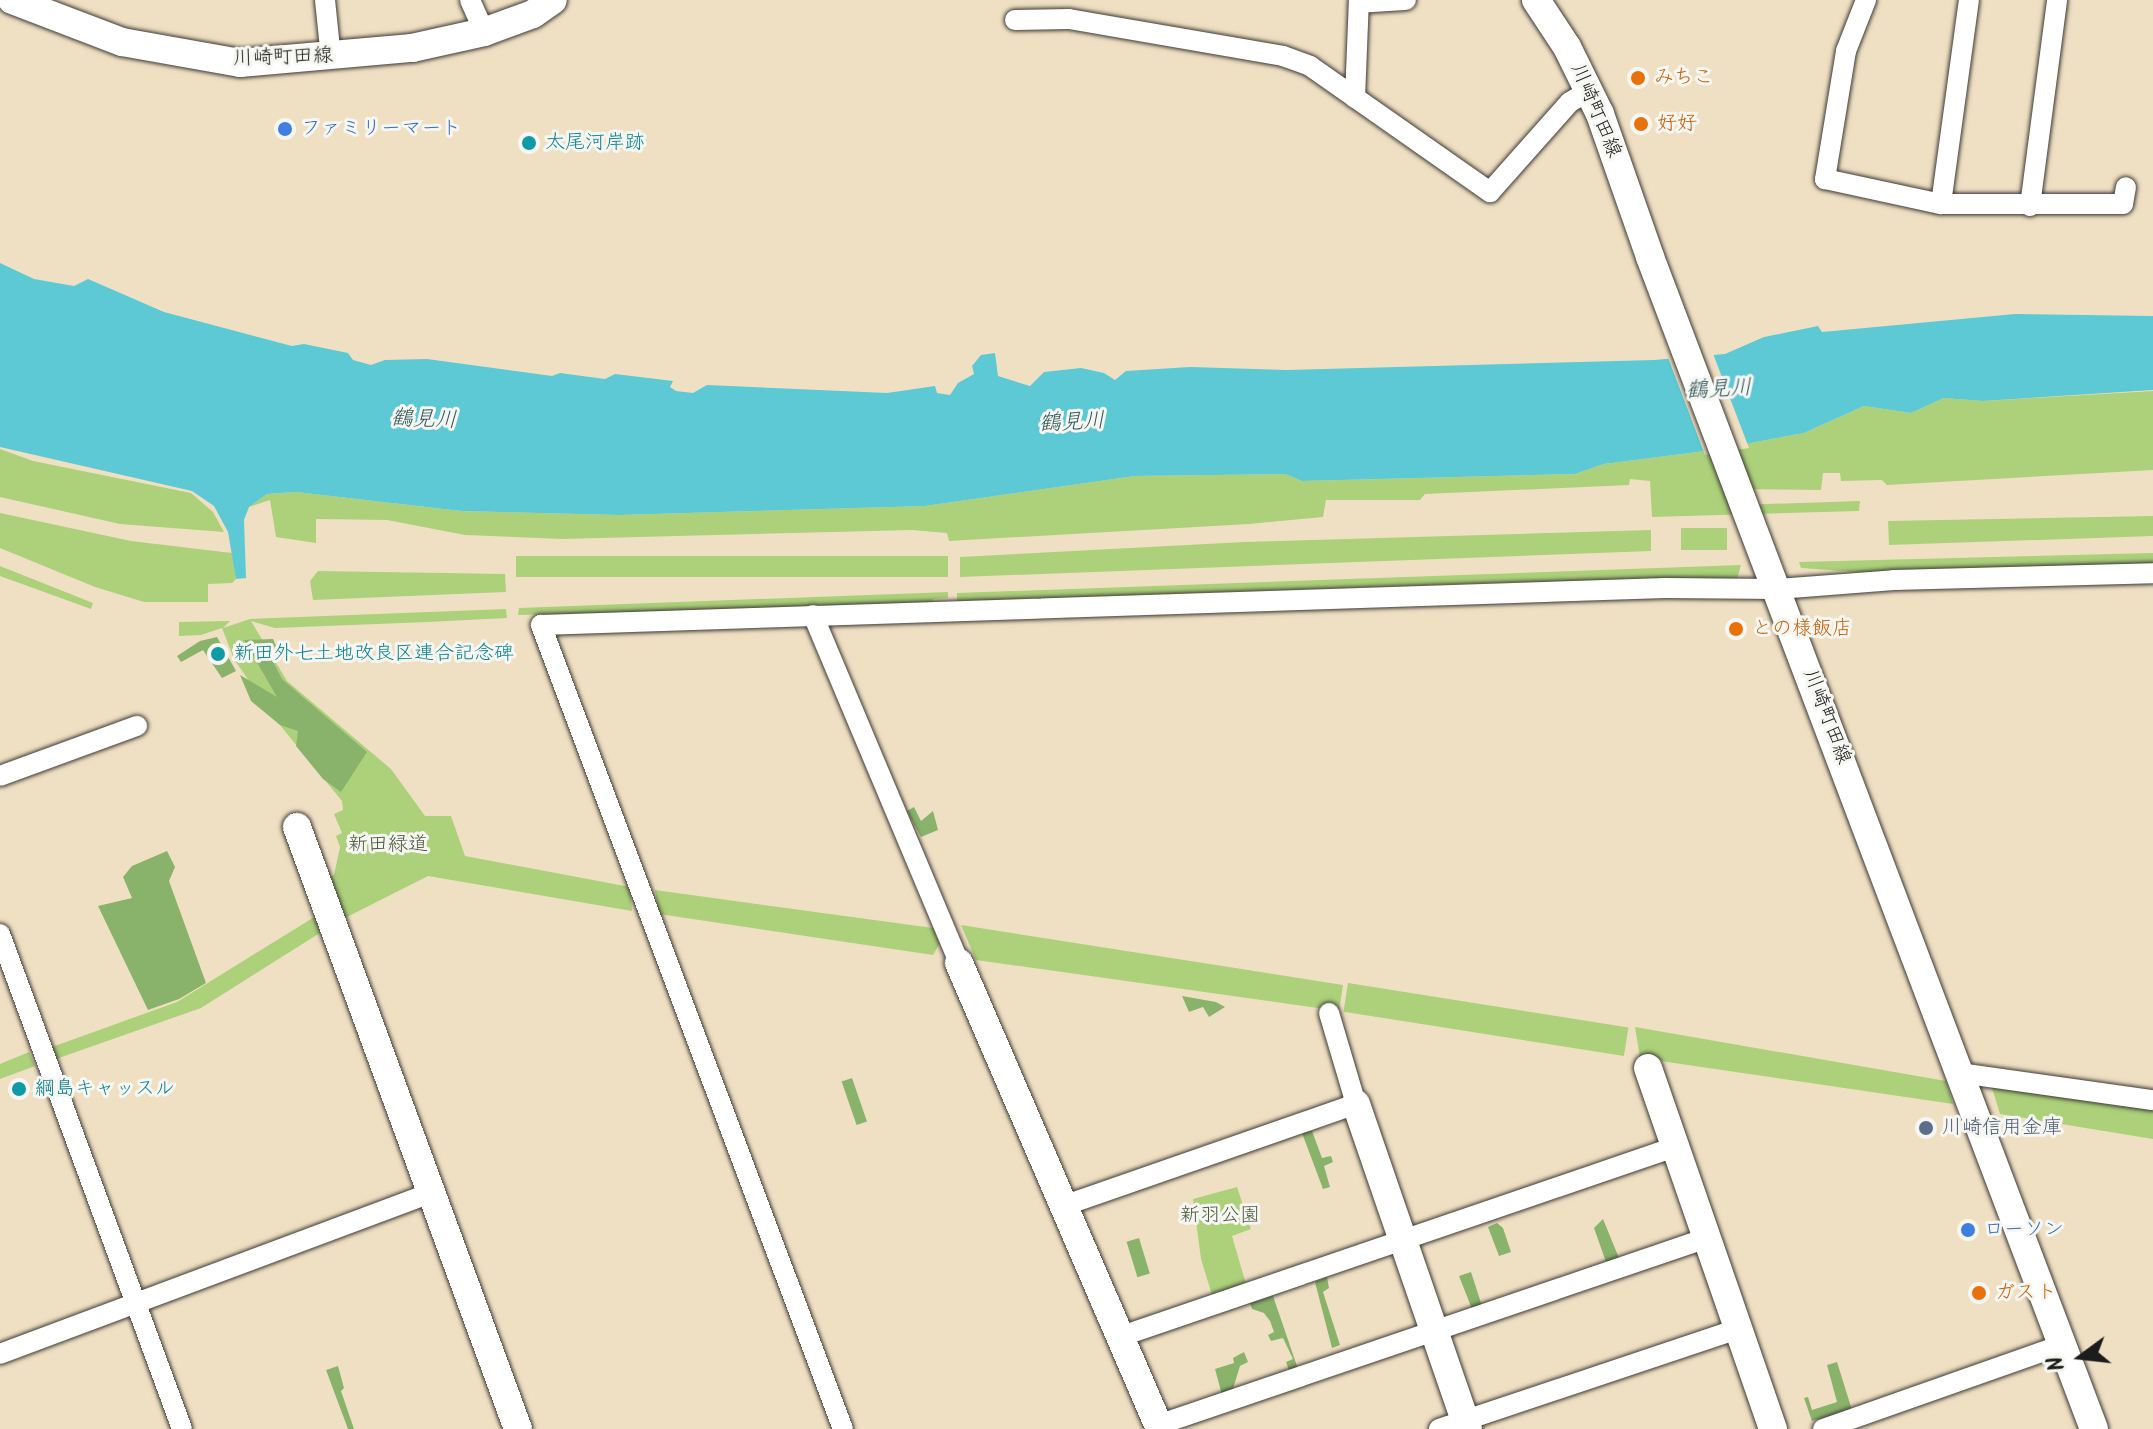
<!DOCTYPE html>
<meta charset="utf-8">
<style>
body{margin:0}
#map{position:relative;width:2153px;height:1429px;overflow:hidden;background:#f0e0c3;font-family:Kalam,"Klee One",sans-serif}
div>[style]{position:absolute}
.green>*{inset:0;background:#acd17a;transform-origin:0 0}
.forest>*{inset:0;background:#89b36a;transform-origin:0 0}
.water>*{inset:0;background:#5dc9d4}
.pier>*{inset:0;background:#f0e0c3}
.roads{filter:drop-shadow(0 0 2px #3c3935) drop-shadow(0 0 2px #3c3935)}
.street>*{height:20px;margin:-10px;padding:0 10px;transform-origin:10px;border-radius:10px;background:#fff}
.secondary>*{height:28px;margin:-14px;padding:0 14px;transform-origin:14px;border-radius:14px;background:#fff}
.dots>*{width:22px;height:22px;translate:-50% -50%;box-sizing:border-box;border:4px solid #f6f6f2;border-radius:50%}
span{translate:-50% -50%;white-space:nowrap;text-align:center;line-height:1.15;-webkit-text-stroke:6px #f6f6f2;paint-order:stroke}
.street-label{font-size:20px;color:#1c1c1c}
.food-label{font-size:20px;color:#c56008}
.left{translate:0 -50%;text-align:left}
.shop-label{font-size:20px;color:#366cbe}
.culture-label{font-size:20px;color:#0d838f}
.park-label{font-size:20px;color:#4e5b3d}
.service-label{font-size:20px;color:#4e5e75}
.water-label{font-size:22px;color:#33595c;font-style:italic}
.north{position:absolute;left:2041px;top:1317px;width:80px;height:80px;-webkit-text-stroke:6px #f6f6f2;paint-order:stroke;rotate:255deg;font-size:22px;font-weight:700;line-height:32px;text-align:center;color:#1c1c1c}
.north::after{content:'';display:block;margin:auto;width:28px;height:36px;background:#1c1c1c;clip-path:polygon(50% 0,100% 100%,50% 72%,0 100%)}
</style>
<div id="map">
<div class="green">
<i style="clip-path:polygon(2153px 391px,2153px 470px,1887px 485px,1882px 480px,1841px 481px,1840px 473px,1823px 473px,1821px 490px,1728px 489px,1738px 505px,1860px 501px,1859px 511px,1652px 517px,1650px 481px,1630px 479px,1629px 485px,1425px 494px,1420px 500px,1326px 500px,1323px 517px,1249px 524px,949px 541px,947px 533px,912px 530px,562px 539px,465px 535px,387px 520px,316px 519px,316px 543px,276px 537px,270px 500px,249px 507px,267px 494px,296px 492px,461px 511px,619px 515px,925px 506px,1135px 476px,1285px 474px,1302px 481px,1575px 474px,1604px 464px,1713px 450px,1804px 433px,1864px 406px,1911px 413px,1944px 398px,1983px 401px)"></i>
<i style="clip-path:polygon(0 449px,33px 461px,191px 493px,213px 512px,224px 532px,120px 524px,0 497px)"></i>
<i style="clip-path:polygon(0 513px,131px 541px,232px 553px,236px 579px,232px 583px,208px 584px,208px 602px,144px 602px,95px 587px,0 548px)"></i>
<i style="clip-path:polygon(2153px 516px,2153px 536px,1889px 545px,1888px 521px)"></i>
<i style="left:1681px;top:528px;width:46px;height:22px"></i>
<i style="clip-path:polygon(1651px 530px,1651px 551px,960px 577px,960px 557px,1244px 542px)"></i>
<i style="clip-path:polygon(2153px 553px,2153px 566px,1871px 573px,1801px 568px,1799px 562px)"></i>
<i style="left:948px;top:556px;width:21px;height:432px;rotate:90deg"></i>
<i style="clip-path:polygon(1741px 565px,1737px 579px,1517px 582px,957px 601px,957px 593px)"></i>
<i style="clip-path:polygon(0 566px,93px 603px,91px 609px,0 576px)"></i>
<i style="clip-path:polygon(318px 571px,505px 574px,506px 592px,313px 600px,310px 581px)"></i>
<i style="clip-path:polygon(948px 592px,948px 598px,933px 599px,932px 604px,518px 615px,519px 608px)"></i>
<i style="clip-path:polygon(506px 609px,507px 618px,428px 622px,275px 628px,251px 621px,287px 681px,391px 769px,425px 816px,451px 816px,465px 856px,630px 887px,632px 911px,428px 876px,343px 919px,327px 878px,334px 875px,340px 847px,336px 836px,342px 833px,334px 814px,343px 810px,342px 801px,275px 719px,234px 659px,222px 628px,201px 635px,179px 636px,179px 622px,230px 621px,223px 628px,250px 619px)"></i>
<i style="clip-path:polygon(655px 890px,933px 928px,940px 943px,933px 955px,659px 914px)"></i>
<i style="clip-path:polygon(316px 916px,323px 931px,201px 1008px,56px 1059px,52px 1047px,177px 1002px)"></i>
<i style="clip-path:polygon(961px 925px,1343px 985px,1339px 1011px,976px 960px)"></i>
<i style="left:1348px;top:983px;width:284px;height:29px;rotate:9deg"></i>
<i style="clip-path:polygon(1635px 1027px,1946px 1081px,1953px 1104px,1640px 1058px)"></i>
<i style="clip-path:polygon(29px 1052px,35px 1066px,0 1079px,0 1064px)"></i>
<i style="clip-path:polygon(1991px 1085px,2153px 1109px,2153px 1139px,2000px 1114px)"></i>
<i style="clip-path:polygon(1237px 1187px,1251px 1229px,1232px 1236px,1246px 1284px,1212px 1295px,1201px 1259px,1193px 1199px)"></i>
</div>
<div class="forest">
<i style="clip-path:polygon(217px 637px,236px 671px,222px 678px,203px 650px,181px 662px,177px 656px,200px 641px)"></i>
<i style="clip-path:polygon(273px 639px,276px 646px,268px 652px,282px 679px,367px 752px,341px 792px,323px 779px,296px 746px,298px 731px,280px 725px,251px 701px,240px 675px,277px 697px,244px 640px)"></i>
<i style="clip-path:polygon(914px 807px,921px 821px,933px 811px,938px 830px,921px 837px,907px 811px)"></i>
<i style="clip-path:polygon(167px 851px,175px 867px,169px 881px,206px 983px,179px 999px,148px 1010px,98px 906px,132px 898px,123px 877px,132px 866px)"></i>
<i style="clip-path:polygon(1182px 996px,1216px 1002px,1225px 1007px,1209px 1017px,1203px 1007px,1189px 1012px)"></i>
<i style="left:852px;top:1078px;width:46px;height:11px;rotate:71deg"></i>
<i style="clip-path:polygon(1312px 1131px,1322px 1158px,1331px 1156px,1333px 1162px,1324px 1166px,1330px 1187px,1323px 1189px,1302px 1133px)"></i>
<i style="clip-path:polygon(1603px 1219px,1619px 1258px,1606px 1262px,1594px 1228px)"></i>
<i style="clip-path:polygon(1497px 1223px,1503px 1228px,1511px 1252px,1499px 1256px,1488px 1227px)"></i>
<i style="left:1139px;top:1238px;width:37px;height:13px;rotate:73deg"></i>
<i style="clip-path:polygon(1471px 1272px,1482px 1306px,1472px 1309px,1459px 1276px)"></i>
<i style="clip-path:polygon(1327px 1277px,1329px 1288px,1323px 1292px,1340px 1345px,1332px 1348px,1315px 1282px)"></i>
<i style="clip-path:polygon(1273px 1296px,1298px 1369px,1290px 1373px,1286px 1362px,1293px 1359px,1283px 1338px,1271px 1341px,1268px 1335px,1274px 1332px,1270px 1321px,1264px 1313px,1252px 1309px,1250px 1303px)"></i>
<i style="clip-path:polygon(1244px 1352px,1248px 1362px,1240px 1366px,1232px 1392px,1222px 1395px,1215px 1369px,1234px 1363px,1233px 1358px)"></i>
<i style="clip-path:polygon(1837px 1362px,1852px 1410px,1812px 1421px,1804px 1398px,1808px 1397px,1812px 1410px,1837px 1402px,1827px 1365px)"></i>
<i style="clip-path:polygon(338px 1366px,344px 1388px,341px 1391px,354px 1429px,348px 1429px,326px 1370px)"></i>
</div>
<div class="water">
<i style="clip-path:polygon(0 263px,34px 279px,74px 286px,88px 279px,164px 312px,292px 346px,304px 344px,348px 353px,353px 360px,371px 365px,385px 360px,427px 359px,552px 376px,560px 373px,605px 379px,615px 374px,673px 381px,670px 387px,676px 391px,693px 393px,707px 385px,887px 393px,935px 386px,937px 393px,950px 395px,958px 383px,974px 374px,972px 366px,981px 355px,995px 353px,998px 376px,1030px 386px,1044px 372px,1081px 368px,1104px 373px,1115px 380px,1126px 371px,1190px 367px,1287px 370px,1654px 360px,1725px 354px,1764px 337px,1818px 326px,1822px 332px,2015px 314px,2153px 316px,2153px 390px,1983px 401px,1944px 398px,1911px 413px,1864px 406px,1804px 433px,1713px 450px,1604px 464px,1575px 474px,1302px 481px,1285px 474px,1135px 476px,925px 506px,619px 515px,461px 511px,296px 492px,267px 494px,249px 507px,244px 520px,246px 578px,236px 579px,228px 532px,214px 506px,192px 491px,0 447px)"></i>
</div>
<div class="pier">
<i style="clip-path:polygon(1712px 351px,1749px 448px,1705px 455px,1667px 355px)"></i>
</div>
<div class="roads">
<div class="street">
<i style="left:325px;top:0;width:58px;rotate:84.1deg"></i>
<i style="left:470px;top:0;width:35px;rotate:66deg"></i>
<i style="left:1866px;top:0;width:55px;rotate:111.4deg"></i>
<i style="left:1846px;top:51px;width:130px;rotate:99.3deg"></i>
<i style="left:1825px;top:179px;width:119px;rotate:12.2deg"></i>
<i style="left:1941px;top:204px;width:182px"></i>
<i style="left:2123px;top:204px;width:17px;rotate:-80deg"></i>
<i style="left:1359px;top:3px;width:47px;rotate:-3.7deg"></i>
<i style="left:1015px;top:20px;width:54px;rotate:-1.1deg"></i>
<i style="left:1069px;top:19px;width:217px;rotate:9.8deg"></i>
<i style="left:1283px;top:56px;width:29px;rotate:20deg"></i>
<i style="left:1310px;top:66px;width:220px;rotate:35deg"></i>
<i style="left:1490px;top:192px;width:120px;rotate:-48.4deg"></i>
<i style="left:1570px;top:102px;width:22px;rotate:-30deg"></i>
<i style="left:1355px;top:98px;width:98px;rotate:-87.7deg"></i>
<i style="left:1941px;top:204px;width:206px;rotate:-82.2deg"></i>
<i style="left:2030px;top:206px;width:208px;rotate:-82.5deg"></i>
<i style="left:813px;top:615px;width:377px;rotate:67.2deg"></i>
<i style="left:0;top:776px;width:146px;rotate:-20.1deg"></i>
<i style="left:0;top:934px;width:527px;rotate:69.81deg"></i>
<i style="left:1960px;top:1073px;width:195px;rotate:8deg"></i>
<i style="left:1063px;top:1206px;width:310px;rotate:-19.2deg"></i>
<i style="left:1356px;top:1104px;width:95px;rotate:-106.5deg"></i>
<i style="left:1119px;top:1337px;width:588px;rotate:-18.87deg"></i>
<i style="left:0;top:1354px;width:460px;rotate:-20.5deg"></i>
<i style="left:1158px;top:1425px;width:580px;rotate:-18.81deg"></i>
<i style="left:843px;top:1429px;width:859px;rotate:-110.59deg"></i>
<i style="left:541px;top:625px;width:1125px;rotate:-1.89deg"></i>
<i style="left:1665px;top:588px;width:113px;rotate:0.5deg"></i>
<i style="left:1778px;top:589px;width:116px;rotate:-4.4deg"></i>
<i style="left:1894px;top:580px;width:259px;rotate:-1.5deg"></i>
<i style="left:1439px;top:1429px;width:315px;rotate:-18.5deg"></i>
<i style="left:1823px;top:1429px;width:253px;rotate:-19.4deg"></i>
</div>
<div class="secondary">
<i style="left:12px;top:0;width:118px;rotate:20.9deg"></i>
<i style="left:122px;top:42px;width:120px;rotate:10.1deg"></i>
<i style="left:240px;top:63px;width:173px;rotate:-5deg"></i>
<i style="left:412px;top:48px;width:74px;rotate:-12.5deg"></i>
<i style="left:484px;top:32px;width:52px;rotate:-20.2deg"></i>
<i style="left:533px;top:14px;width:24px;rotate:-35deg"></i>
<i style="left:1536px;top:0;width:56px;rotate:56.6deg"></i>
<i style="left:1567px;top:47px;width:75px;rotate:63.8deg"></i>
<i style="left:1600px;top:114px;width:151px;rotate:70.7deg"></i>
<i style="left:1650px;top:257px;width:1253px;rotate:69.25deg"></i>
<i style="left:297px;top:827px;width:641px;rotate:69.84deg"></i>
<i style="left:959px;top:963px;width:508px;rotate:66.67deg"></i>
<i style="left:1648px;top:1068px;width:382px;rotate:70.9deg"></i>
<i style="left:1356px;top:1104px;width:344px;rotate:71deg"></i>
</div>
</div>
<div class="dots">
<i style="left:1638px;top:78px;background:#e8710a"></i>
<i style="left:1641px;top:124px;background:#e8710a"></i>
<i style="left:285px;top:129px;background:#3f7fe0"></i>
<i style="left:529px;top:143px;background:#0f9aa8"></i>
<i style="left:1736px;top:629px;background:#e8710a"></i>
<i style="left:218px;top:654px;background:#0f9aa8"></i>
<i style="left:19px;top:1089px;background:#0f9aa8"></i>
<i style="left:1926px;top:1128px;background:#5c6f8a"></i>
<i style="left:1968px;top:1230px;background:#3f7fe0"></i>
<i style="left:1979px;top:1293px;background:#e8710a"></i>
</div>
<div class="street-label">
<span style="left:283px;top:58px;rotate:-2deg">川崎町田線</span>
<span style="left:1595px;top:111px;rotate:67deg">川崎町田線</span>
<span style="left:1826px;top:717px;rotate:69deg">川崎町田線</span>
</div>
<div class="food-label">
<span class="left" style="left:1654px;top:78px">みちこ</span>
<span class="left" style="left:1657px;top:124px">好好</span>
<span class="left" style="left:1752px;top:629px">との様飯店</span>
<span class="left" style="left:1995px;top:1293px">ガスト</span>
</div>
<div class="shop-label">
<span class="left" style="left:301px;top:129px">ファミリーマート</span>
<span class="left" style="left:1984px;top:1230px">ローソン</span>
</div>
<div class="culture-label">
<span class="left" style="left:545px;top:143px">太尾河岸跡</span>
<span class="left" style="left:234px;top:654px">新田外七土地改良区連合記念碑</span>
<span class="left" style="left:35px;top:1089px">綱島キャッスル</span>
</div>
<div class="park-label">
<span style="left:388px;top:845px">新田緑道</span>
<span style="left:1220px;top:1216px">新羽公園</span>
</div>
<div class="service-label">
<span class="left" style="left:1942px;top:1128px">川崎信用金庫</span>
</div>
<div class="water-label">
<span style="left:1719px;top:390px;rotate:-3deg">鶴見川</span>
<span style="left:424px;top:420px;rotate:2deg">鶴見川</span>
<span style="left:1072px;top:423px;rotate:-3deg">鶴見川</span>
</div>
<div class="north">N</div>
</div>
